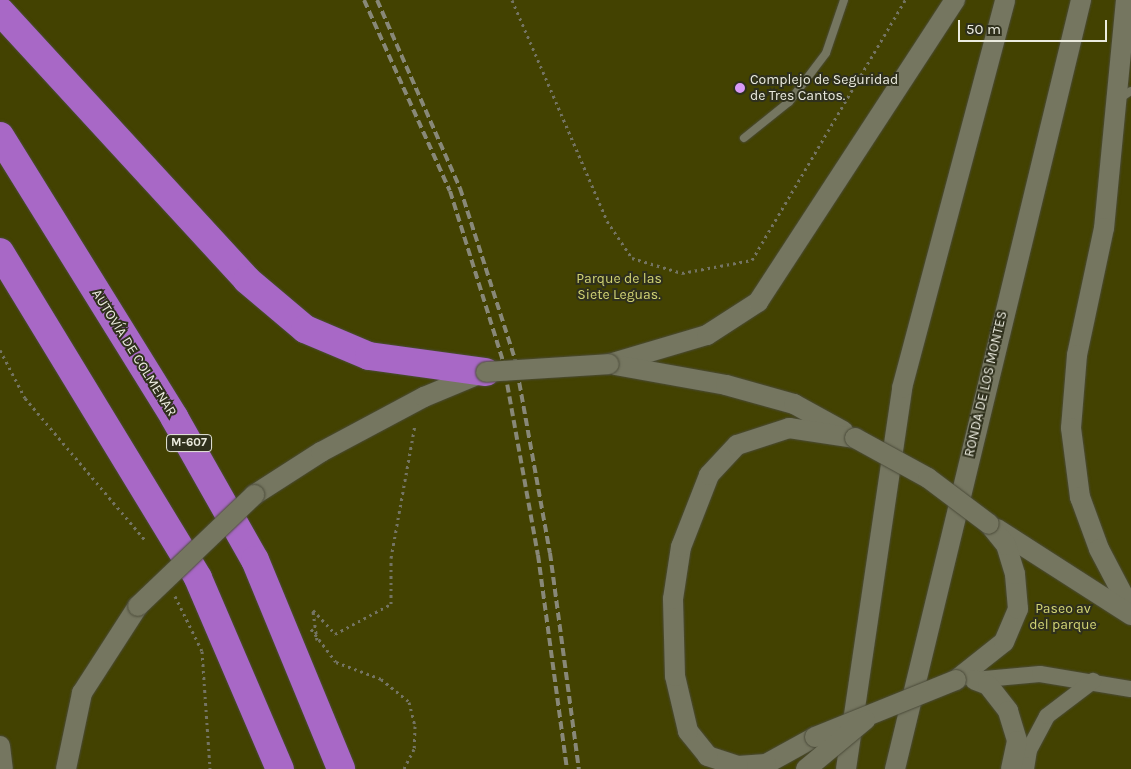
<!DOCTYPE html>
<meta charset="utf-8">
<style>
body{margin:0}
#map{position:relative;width:1131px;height:769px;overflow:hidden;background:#2f301c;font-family:Karla,sans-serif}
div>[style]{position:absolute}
.green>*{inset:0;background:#434201;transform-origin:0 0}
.path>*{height:3px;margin-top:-1.5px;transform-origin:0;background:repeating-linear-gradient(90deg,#747463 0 2.5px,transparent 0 6.5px)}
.roads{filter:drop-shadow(0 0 1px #4b4b39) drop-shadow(0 0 1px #4b4b39)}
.service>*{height:8px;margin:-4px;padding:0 4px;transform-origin:4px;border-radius:4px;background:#757660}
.minor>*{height:16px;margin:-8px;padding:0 8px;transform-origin:8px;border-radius:8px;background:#757660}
.tertiary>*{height:20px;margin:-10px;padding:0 10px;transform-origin:10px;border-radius:10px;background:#757660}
.motorway>*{height:28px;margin:-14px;padding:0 14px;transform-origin:14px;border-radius:14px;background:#a868c6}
.rail>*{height:4px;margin-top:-2px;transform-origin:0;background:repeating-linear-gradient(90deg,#888878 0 8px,transparent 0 12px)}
.bridges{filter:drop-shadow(0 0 1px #4b4b39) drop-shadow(0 0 1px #4b4b39)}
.tertiary-bridge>*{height:20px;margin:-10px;padding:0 10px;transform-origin:10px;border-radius:10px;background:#757660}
.dots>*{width:14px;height:14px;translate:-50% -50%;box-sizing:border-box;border:2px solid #2f301c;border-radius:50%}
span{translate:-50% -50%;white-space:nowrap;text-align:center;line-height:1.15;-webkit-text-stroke:4px #2f301c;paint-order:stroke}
.shield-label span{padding:1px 4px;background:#2f301c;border:1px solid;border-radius:4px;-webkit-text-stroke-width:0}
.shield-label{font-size:12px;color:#ebebdf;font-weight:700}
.poi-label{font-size:14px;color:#ebebdf}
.left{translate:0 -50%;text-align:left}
.park-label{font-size:14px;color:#d2d475}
.street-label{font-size:14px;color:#ebebdf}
.scale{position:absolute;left:958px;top:20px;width:149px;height:22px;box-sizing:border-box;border:2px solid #ebebdf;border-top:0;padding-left:6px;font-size:15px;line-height:18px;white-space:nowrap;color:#ebebdf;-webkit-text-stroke:4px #2f301c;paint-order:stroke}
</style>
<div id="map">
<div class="green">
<i style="left:0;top:0;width:1131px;height:769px"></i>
</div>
<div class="path">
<i style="left:512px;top:0;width:241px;rotate:66.7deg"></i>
<i style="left:607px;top:221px;width:45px;rotate:56deg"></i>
<i style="left:632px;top:258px;width:52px;rotate:16.7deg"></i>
<i style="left:682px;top:273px;width:71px;rotate:-10.5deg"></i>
<i style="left:752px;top:260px;width:302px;rotate:-59.5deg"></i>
<i style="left:0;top:350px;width:54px;rotate:62.5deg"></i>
<i style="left:25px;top:398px;width:186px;rotate:49.8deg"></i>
<i style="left:175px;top:596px;width:61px;rotate:63.9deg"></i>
<i style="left:202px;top:651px;width:118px;rotate:86.1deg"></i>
<i style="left:311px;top:629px;width:41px;rotate:52.9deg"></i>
<i style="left:336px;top:662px;width:48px;rotate:20.7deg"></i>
<i style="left:381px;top:679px;width:36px;rotate:39deg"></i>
<i style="left:409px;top:702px;width:25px;rotate:76deg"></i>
<i style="left:415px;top:726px;width:23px;rotate:92deg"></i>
<i style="left:414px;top:749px;width:22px;rotate:117deg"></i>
<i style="left:317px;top:640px;width:30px;rotate:-98deg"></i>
<i style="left:313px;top:610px;width:33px;rotate:47deg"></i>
<i style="left:335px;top:634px;width:64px;rotate:-28.2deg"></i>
<i style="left:391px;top:604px;width:46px;rotate:-90deg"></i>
<i style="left:391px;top:558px;width:135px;rotate:-79.8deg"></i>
</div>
<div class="roads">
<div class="service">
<i style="left:1119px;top:99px;width:14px;rotate:-34deg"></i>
<i style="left:744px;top:138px;width:58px;rotate:-38.7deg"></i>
<i style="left:789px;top:102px;width:61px;rotate:-52.9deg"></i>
<i style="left:826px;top:53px;width:56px;rotate:-71.2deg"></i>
</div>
<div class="minor">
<i style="left:974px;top:680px;width:66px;rotate:-5.2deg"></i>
<i style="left:1040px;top:674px;width:92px;rotate:9.4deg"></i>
<i style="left:1026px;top:769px;width:19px;rotate:-81deg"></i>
<i style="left:1029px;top:750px;width:38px;rotate:-62deg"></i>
<i style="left:1047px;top:716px;width:58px;rotate:-37.3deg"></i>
</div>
<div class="tertiary">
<i style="left:1126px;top:0;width:229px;rotate:95.5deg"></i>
<i style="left:1104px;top:228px;width:130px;rotate:102deg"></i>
<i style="left:1077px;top:355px;width:73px;rotate:94.7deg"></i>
<i style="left:1071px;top:428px;width:70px;rotate:82.6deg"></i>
<i style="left:1080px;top:497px;width:55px;rotate:69.9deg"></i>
<i style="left:1099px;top:549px;width:69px;rotate:62.3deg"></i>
<i style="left:609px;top:364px;width:102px;rotate:-16.5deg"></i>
<i style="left:707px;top:335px;width:61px;rotate:-32.9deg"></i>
<i style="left:758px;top:302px;width:361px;rotate:-56.9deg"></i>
<i style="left:615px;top:365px;width:113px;rotate:10.2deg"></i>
<i style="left:726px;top:385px;width:71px;rotate:15.6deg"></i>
<i style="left:794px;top:404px;width:56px;rotate:28.9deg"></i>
<i style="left:254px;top:495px;width:80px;rotate:-32.7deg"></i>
<i style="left:321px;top:452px;width:117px;rotate:-28.1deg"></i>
<i style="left:424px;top:397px;width:65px;rotate:-22.6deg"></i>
<i style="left:997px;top:529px;width:159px;rotate:32.7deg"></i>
<i style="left:956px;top:680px;width:61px;rotate:-38.4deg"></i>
<i style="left:1004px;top:642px;width:36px;rotate:-67deg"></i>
<i style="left:1018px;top:609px;width:35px;rotate:-95deg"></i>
<i style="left:1015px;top:574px;width:30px;rotate:-107deg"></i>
<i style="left:1006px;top:545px;width:27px;rotate:-129deg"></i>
<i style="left:975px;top:680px;width:14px;rotate:21deg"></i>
<i style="left:988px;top:685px;width:33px;rotate:52deg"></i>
<i style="left:1008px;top:711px;width:31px;rotate:73deg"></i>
<i style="left:1017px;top:741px;width:29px;rotate:102deg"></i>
<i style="left:815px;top:737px;width:56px;rotate:151.1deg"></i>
<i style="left:766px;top:764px;width:28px;rotate:176deg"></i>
<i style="left:738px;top:766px;width:32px;rotate:-162deg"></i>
<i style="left:708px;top:756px;width:32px;rotate:-129deg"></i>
<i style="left:688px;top:731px;width:57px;rotate:-103.3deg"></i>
<i style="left:675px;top:676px;width:77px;rotate:-91.5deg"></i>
<i style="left:673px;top:599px;width:53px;rotate:-81.3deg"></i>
<i style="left:681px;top:547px;width:77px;rotate:-68.7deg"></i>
<i style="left:709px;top:475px;width:41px;rotate:-47deg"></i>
<i style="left:737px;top:445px;width:55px;rotate:-18.1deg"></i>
<i style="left:789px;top:428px;width:67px;rotate:8.6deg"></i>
<i style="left:0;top:746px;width:23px;rotate:83deg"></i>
<i style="left:66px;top:769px;width:78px;rotate:-78.1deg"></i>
<i style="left:82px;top:693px;width:103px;rotate:-57.2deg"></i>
<i style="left:846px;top:769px;width:385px;rotate:-81.6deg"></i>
<i style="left:902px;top:388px;width:401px;rotate:-75.1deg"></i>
<i style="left:895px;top:769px;width:791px;rotate:-76.4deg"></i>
</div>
<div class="motorway">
<i style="left:0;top:11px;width:365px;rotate:47.4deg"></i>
<i style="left:247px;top:280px;width:76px;rotate:40.2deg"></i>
<i style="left:305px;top:329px;width:69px;rotate:22.9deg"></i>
<i style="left:369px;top:356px;width:118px;rotate:7.8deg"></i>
<i style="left:0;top:136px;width:331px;rotate:58.2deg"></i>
<i style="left:174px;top:417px;width:164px;rotate:60.5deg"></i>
<i style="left:255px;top:560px;width:226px;rotate:67.6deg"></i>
<i style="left:0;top:252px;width:381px;rotate:58.7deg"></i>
<i style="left:198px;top:578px;width:208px;rotate:66.8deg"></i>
</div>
</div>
<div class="rail">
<i style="left:364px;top:0;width:209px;rotate:65.8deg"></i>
<i style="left:450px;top:191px;width:178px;rotate:72.7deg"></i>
<i style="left:503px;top:361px;width:197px;rotate:79.8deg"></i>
<i style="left:538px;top:555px;width:216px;rotate:82.3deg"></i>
<i style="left:377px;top:0;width:206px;rotate:66.2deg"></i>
<i style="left:460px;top:188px;width:180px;rotate:72.2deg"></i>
<i style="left:515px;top:359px;width:197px;rotate:79.8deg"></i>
<i style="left:550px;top:553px;width:218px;rotate:82.4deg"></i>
</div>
<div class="bridges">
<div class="tertiary-bridge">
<i style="left:486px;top:372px;width:123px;rotate:-3.7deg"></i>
<i style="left:855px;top:438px;width:83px;rotate:28.7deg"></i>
<i style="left:928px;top:478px;width:76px;rotate:37deg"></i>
<i style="left:138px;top:606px;width:161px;rotate:-43.7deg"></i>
<i style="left:815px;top:737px;width:152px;rotate:-22deg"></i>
<i style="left:806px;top:769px;width:77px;rotate:-39.7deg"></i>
</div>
</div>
<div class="dots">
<i style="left:740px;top:88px;background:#d99af7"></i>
</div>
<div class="shield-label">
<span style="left:189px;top:443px">M-607</span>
</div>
<div class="poi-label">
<span class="left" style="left:750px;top:88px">Complejo de Seguridad<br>de Tres Cantos.</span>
</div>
<div class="park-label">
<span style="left:619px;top:287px">Parque de las<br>Siete Leguas.</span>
<span style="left:1063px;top:617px">Paseo av<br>del parque</span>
</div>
<div class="street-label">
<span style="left:134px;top:353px;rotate:58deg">AUTOVÍA DE COLMENAR</span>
<span style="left:986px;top:384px;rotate:-77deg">RONDA DE LOS MONTES</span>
</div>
<div class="scale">50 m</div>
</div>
